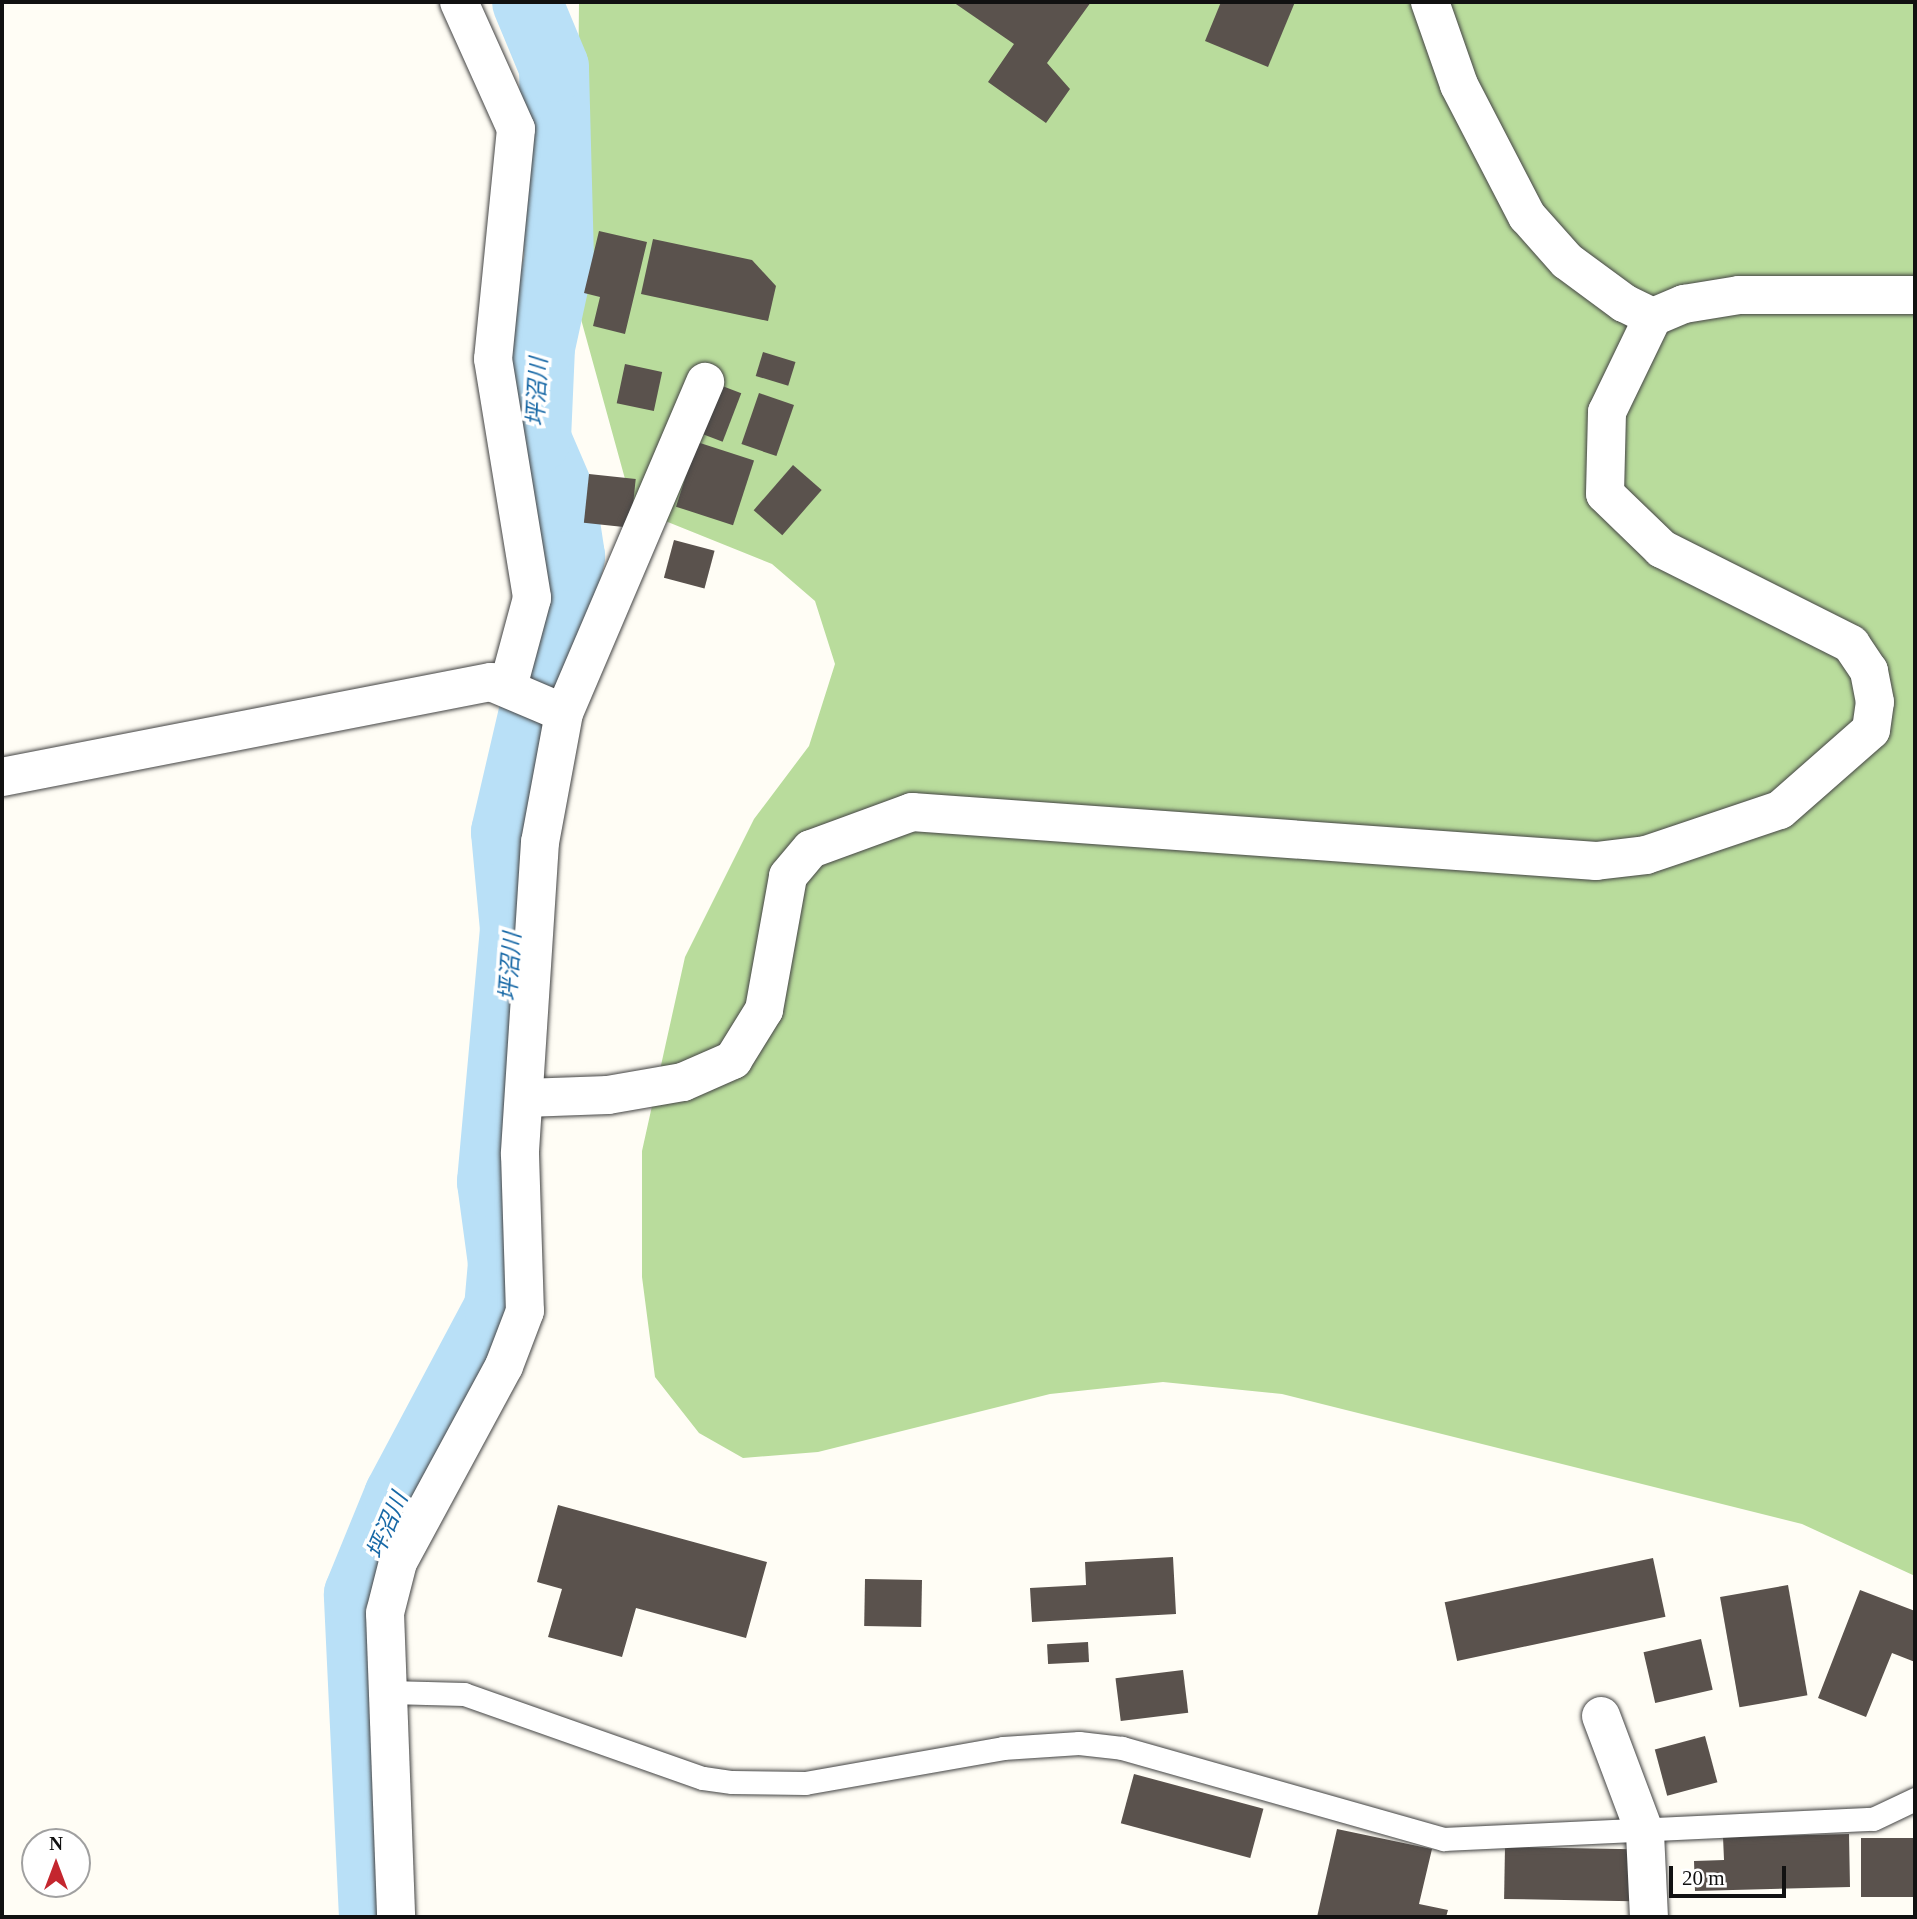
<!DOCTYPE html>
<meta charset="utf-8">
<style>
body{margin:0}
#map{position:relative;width:1917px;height:1919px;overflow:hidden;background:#fffdf5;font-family:"Times New Roman","Noto Sans JP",serif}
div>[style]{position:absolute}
.forest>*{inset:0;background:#b9dc9c}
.river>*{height:70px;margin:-35px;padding:0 35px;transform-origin:35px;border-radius:35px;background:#b9e0f7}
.building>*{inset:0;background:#5a524d;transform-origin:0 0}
.roads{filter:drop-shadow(0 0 2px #444) drop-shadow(0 0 2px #444)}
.service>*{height:23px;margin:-11.5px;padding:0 11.5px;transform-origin:11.5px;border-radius:11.5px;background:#fff}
.minor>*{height:38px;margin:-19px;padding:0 19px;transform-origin:19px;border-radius:19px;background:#fff}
span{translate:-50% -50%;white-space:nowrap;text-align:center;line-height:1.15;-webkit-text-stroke:7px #fff;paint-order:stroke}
.water-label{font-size:23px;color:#1768a6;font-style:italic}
.frame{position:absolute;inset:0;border:4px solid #111;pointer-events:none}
.north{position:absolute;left:21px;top:1828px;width:70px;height:70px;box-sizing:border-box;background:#fff;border:2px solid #a0a0a0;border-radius:50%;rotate:0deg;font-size:19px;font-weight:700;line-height:28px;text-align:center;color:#111}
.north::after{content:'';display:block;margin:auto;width:24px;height:32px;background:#c4262e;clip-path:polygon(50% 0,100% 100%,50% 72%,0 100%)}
.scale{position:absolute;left:1669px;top:1866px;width:117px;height:32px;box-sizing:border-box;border:4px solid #111;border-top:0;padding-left:9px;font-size:21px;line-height:24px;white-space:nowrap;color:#111;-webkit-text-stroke:5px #fff;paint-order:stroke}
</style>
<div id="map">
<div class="forest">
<i style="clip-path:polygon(579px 2px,1915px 2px,1915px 1576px,1802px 1524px,1282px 1394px,1163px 1382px,1050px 1394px,818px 1452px,743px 1458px,699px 1433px,655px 1377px,642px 1277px,642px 1151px,685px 957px,754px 819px,809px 746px,835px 664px,815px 601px,772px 564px,633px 508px,576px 301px)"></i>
</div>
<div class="river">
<i style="left:374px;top:1917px;width:323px;rotate:-92.7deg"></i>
<i style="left:359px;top:1594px;width:106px;rotate:-67.8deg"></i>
<i style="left:399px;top:1496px;width:213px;rotate:-62deg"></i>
<i style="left:499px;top:1308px;width:45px;rotate:-84.9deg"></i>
<i style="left:503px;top:1263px;width:82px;rotate:-97.7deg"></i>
<i style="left:492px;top:1182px;width:254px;rotate:-84.8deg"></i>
<i style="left:515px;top:929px;width:97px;rotate:-95.3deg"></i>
<i style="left:506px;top:832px;width:283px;rotate:-76.9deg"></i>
<i style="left:570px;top:556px;width:60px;rotate:-98.7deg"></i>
<i style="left:561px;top:497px;width:63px;rotate:-113.3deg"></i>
<i style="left:536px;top:439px;width:92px;rotate:-87.5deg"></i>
<i style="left:540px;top:347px;width:89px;rotate:-77.7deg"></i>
<i style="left:559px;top:260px;width:193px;rotate:-91.5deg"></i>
<i style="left:554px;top:67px;width:70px;rotate:-112.6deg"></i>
</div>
<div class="building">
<i style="clip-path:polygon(953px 2px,1091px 2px,1047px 63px,1070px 89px,1046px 123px,988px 82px,1014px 44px)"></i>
<i style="clip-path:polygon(1221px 2px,1295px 2px,1268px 67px,1205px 41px)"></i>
<i style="clip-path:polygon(599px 231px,647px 242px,625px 334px,593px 326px,600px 297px,584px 293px)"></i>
<i style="clip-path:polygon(653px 239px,752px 260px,776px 286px,768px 321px,641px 294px)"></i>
<i style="left:763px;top:352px;width:34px;height:25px;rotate:17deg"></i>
<i style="left:625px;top:364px;width:38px;height:40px;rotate:12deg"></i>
<i style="left:717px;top:384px;width:26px;height:52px;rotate:21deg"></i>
<i style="left:759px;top:393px;width:37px;height:54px;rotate:19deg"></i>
<i style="left:697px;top:442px;width:60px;height:68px;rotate:18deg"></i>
<i style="left:793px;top:465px;width:38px;height:60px;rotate:41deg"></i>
<i style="left:589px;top:474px;width:47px;height:49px;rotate:6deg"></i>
<i style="left:674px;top:540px;width:42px;height:39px;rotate:15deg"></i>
<i style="clip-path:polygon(558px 1505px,767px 1562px,746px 1638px,636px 1608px,622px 1657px,548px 1637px,562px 1589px,537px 1582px)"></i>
<i style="clip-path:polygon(1173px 1557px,1176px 1614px,1032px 1622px,1030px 1588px,1086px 1585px,1085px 1562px)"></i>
<i style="left:1653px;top:1558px;width:60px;height:213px;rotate:78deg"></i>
<i style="left:865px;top:1579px;width:57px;height:47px;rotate:1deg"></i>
<i style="left:1788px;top:1585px;width:112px;height:69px;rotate:80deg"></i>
<i style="clip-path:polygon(1860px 1590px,1915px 1611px,1915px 1662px,1892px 1653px,1866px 1717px,1818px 1698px)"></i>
<i style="left:1701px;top:1639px;width:52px;height:59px;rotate:77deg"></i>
<i style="left:1088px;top:1642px;width:20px;height:41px;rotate:87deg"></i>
<i style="left:1183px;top:1670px;width:43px;height:68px;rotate:83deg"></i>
<i style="left:1705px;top:1736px;width:48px;height:52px;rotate:75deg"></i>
<i style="left:1134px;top:1774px;width:134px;height:51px;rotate:15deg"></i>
<i style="clip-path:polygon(1337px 1829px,1432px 1849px,1419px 1904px,1448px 1910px,1446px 1917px,1317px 1917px)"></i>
<i style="clip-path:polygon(1849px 1834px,1850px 1887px,1695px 1891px,1694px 1861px,1724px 1860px,1723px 1837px)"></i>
<i style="left:1915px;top:1838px;width:59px;height:54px;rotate:90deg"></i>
<i style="left:1505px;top:1847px;width:128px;height:52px;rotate:1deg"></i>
</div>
<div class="roads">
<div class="service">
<i style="left:389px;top:1692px;width:75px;rotate:1.5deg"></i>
<i style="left:464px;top:1694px;width:253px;rotate:19.4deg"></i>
<i style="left:703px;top:1778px;width:29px;rotate:8deg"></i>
<i style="left:732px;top:1782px;width:73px;rotate:0.8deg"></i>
<i style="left:805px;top:1783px;width:201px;rotate:-10deg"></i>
<i style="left:1003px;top:1748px;width:76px;rotate:-3.8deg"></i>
<i style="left:1079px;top:1743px;width:43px;rotate:6.6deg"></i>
<i style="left:1122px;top:1748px;width:334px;rotate:15.8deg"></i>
<i style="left:1443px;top:1839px;width:430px;rotate:-2.7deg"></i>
<i style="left:1873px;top:1819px;width:47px;rotate:-25.5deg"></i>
</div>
<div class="minor">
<i style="left:459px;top:2px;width:139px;rotate:65.8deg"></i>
<i style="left:516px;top:129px;width:231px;rotate:95.7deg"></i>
<i style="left:493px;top:359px;width:242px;rotate:80.7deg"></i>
<i style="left:532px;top:598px;width:92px;rotate:105.1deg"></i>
<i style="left:1430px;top:2px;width:88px;rotate:70.7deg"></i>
<i style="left:1459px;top:85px;width:148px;rotate:62.6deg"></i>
<i style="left:1527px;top:216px;width:60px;rotate:48.4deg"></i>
<i style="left:1567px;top:261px;width:71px;rotate:36.4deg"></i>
<i style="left:1624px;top:303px;width:32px;rotate:26deg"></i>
<i style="left:1653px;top:317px;width:34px;rotate:-23deg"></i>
<i style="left:1684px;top:304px;width:56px;rotate:-9.3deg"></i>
<i style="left:1739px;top:295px;width:176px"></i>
<i style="left:564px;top:713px;width:360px;rotate:-66.9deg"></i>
<i style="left:2px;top:777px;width:498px;rotate:-11deg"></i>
<i style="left:491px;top:682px;width:79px;rotate:23deg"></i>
<i style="left:564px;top:713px;width:131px;rotate:100.5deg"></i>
<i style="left:540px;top:842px;width:313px;rotate:93.7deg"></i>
<i style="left:520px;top:1154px;width:157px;rotate:88.2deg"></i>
<i style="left:525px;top:1311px;width:59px;rotate:110.9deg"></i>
<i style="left:504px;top:1366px;width:223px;rotate:118.4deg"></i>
<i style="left:398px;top:1562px;width:53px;rotate:104.3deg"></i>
<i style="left:385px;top:1613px;width:304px;rotate:87.9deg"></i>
<i style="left:525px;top:1098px;width:83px;rotate:-2.1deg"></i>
<i style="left:608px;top:1095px;width:76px;rotate:-9.8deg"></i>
<i style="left:683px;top:1082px;width:55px;rotate:-23.7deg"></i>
<i style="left:733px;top:1060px;width:59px;rotate:-58.2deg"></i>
<i style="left:764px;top:1010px;width:136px;rotate:-79.8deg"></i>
<i style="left:788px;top:876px;width:35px;rotate:-50deg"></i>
<i style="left:811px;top:849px;width:108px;rotate:-20.1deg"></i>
<i style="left:912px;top:812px;width:686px;rotate:4.1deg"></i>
<i style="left:1596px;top:861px;width:50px;rotate:-6.8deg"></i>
<i style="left:1646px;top:855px;width:141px;rotate:-18.6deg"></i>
<i style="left:1780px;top:810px;width:121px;rotate:-41.3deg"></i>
<i style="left:1871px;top:730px;width:28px;rotate:-82deg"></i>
<i style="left:1875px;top:702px;width:32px;rotate:-101deg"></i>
<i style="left:1869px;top:671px;width:32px;rotate:-124deg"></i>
<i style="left:1851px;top:644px;width:212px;rotate:-153.3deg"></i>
<i style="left:1662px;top:549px;width:79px;rotate:-136deg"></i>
<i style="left:1605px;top:494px;width:82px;rotate:-88.6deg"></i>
<i style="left:1607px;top:412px;width:106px;rotate:-64.2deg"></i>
<i style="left:1601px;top:1716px;width:125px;rotate:69.4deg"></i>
<i style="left:1645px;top:1833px;width:84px;rotate:87.3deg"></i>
</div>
</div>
<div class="water-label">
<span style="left:538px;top:392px;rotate:-87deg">坪沼川</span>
<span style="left:511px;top:967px;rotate:-86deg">坪沼川</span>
<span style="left:388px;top:1526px;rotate:-67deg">坪沼川</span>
</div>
<div class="frame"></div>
<div class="north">N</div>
<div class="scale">20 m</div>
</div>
